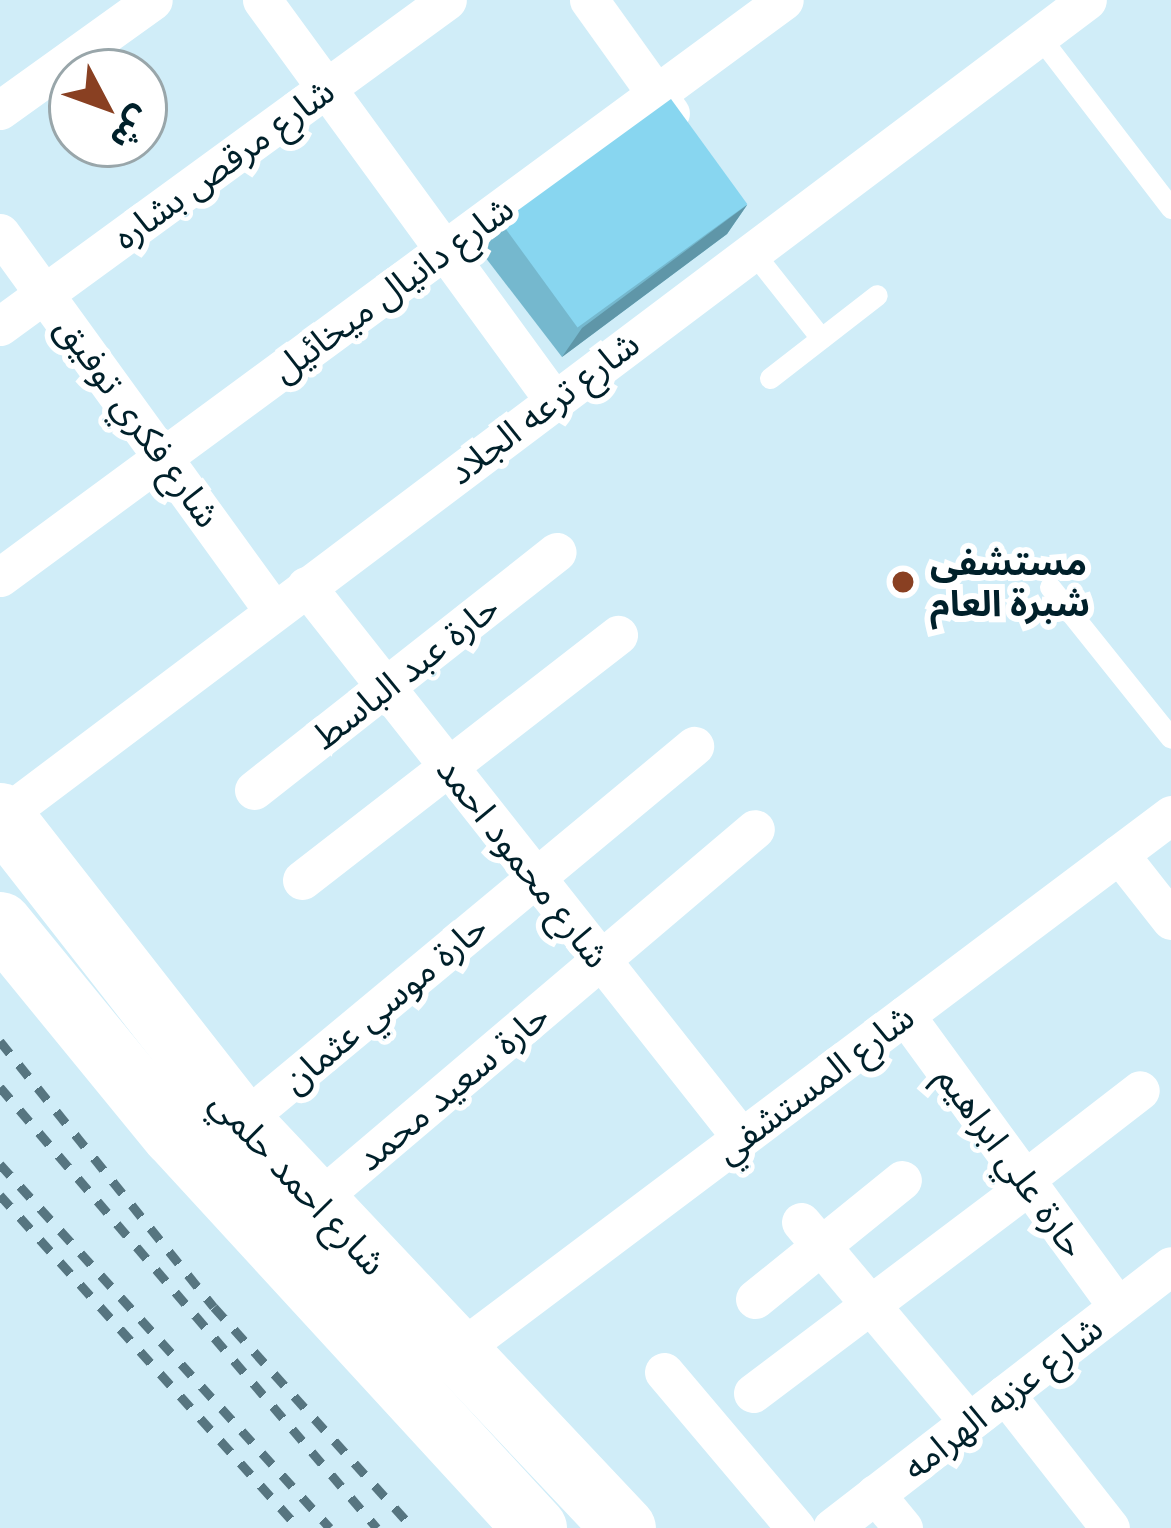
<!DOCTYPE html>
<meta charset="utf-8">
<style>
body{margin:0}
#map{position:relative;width:1171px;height:1528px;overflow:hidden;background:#d0edf8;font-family:Lato,"Noto Sans Arabic",sans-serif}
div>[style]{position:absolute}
.service>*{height:21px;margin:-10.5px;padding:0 10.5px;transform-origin:10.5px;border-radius:10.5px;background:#fff}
.minor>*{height:39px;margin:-19.5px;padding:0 19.5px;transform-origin:19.5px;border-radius:19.5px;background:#fff}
.primary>*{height:63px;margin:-31.5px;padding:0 31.5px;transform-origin:31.5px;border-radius:31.5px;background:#fff}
.rail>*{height:9px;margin-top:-4.5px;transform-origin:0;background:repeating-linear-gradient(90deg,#567580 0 15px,transparent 0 30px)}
.wall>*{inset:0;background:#75b8ce}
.shaded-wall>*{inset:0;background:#5f96a8}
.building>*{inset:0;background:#88d6f0;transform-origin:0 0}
.dots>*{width:33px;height:33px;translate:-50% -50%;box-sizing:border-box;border:6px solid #fff;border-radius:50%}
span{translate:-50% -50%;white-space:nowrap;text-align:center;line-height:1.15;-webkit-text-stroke:12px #fff;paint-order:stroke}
.street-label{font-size:36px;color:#00202a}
.poi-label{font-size:36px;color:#00202a;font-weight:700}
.left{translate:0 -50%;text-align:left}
.north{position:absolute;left:48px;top:48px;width:120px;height:120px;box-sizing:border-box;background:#fff;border:3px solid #99a6aa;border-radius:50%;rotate:131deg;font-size:33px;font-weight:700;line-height:48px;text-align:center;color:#00202a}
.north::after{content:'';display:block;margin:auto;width:42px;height:54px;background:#894022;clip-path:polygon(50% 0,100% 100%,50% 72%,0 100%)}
</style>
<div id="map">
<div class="service">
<i style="left:1039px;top:36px;width:217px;rotate:52.5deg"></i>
<i style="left:752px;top:251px;width:111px;rotate:51.6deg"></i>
<i style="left:770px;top:378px;width:135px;rotate:-37.8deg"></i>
<i style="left:1050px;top:587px;width:193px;rotate:51.3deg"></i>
</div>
<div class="minor">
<i style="left:262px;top:0;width:492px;rotate:53.9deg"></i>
<i style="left:589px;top:0;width:139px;rotate:54.4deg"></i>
<i style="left:0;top:110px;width:188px;rotate:-35.7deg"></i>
<i style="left:0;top:233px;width:467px;rotate:54.1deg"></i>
<i style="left:0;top:326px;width:553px;rotate:-36.1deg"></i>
<i style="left:0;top:577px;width:973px;rotate:-36.35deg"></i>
<i style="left:306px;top:586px;width:702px;rotate:51.71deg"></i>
<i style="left:254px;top:790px;width:385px;rotate:-38.2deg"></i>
<i style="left:2px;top:817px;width:1358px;rotate:-36.98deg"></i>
<i style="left:1119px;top:854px;width:84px;rotate:51.8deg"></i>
<i style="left:302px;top:880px;width:400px;rotate:-37.8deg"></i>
<i style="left:905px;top:1015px;width:361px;rotate:53.9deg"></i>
<i style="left:241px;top:1122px;width:589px;rotate:-39.69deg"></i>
<i style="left:1025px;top:1179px;width:145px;rotate:-37.7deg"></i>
<i style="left:314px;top:1203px;width:578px;rotate:-40.3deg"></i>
<i style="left:801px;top:1222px;width:261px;rotate:50deg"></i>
<i style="left:755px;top:1299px;width:189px;rotate:-39deg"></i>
<i style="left:458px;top:1351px;width:892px;rotate:-36.93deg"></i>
<i style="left:664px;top:1372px;width:204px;rotate:49.8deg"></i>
<i style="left:753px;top:1393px;width:346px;rotate:-37deg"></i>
<i style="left:1005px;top:1394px;width:170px;rotate:51.9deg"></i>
<i style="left:875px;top:1494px;width:44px;rotate:50.5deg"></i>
<i style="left:832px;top:1528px;width:428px;rotate:-37.7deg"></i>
</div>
<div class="primary">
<i style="left:0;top:814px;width:391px;rotate:52deg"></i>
<i style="left:241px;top:1122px;width:558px;rotate:46.67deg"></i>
<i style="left:0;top:923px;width:273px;rotate:50.7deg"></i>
<i style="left:173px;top:1134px;width:535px;rotate:47.42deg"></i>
</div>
<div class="rail">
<i style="left:0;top:1041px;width:341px;rotate:51.2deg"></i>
<i style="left:214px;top:1307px;width:297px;rotate:48deg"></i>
<i style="left:0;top:1087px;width:580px;rotate:49.47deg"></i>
<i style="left:0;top:1164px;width:491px;rotate:47.8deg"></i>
<i style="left:0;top:1195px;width:448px;rotate:48.1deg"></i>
</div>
<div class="wall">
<i style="clip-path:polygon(747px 205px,727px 234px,562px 357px,482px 253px,502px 224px)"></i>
</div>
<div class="shaded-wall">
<i style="clip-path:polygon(747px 205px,727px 234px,562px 357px,582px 328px)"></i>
</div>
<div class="building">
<i style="left:671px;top:99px;width:130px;height:210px;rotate:54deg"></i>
</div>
<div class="dots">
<i style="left:903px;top:582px;background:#894022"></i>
</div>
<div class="street-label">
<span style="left:223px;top:163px;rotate:-36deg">شارع مرقص بشاره</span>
<span style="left:392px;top:288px;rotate:-36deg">شارع دانيال ميخائيل</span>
<span style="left:543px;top:407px;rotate:-37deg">شارع ترعه الجلاد</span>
<span style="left:139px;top:421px;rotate:54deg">شارع فكري توفيق</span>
<span style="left:405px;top:671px;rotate:-38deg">حارة عبد الباسط</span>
<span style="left:524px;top:862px;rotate:52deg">شارع محمود احمد</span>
<span style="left:384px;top:1003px;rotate:-40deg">حارة موسي عثمان</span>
<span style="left:814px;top:1083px;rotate:-37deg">شارع المستشفي</span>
<span style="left:452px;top:1086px;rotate:-40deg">حارة سعيد محمد</span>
<span style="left:1012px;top:1161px;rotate:54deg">حارة علي ابراهيم</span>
<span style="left:299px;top:1182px;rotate:47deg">شارع احمد حلمي</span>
<span style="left:1002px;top:1397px;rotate:-38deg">شارع عزبه الهرامه</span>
</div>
<div class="poi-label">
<span class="left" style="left:930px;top:582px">مستشفى<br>شبرة العام</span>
</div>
<div class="north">ش</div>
</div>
